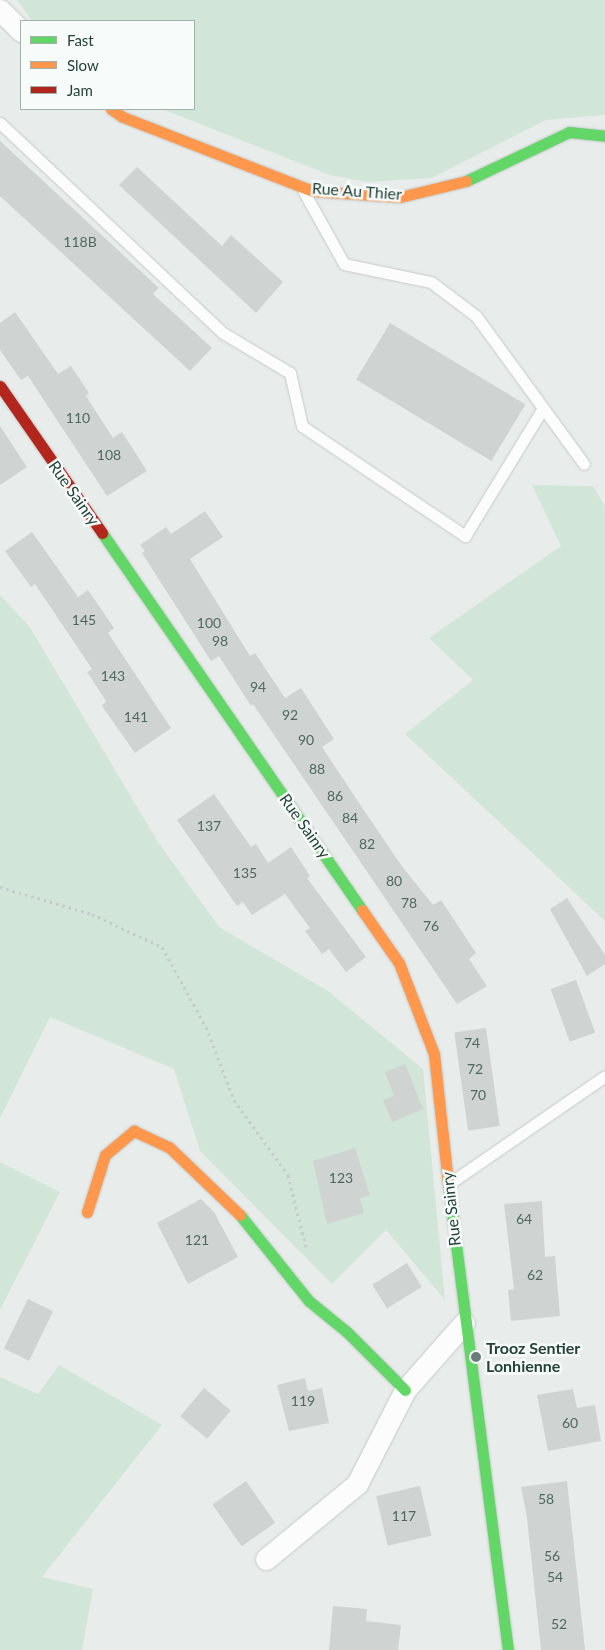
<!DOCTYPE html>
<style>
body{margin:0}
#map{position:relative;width:605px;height:1650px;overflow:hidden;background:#e8edeb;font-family:Lato,sans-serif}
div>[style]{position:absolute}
.green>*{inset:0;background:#d1e6d8}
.building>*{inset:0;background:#cfd4d2;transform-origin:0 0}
.path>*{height:3px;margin-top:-1.5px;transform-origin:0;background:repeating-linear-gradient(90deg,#c3ccca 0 2.5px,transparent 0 6.5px)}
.roads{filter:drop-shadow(0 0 1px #c5cac8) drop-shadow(0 0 1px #c5cac8)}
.lane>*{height:11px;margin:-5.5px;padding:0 5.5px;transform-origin:5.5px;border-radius:5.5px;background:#fcfcfc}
.street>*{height:21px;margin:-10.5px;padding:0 10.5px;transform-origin:10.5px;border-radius:10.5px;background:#fcfcfc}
.fast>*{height:11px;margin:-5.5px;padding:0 5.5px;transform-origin:5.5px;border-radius:5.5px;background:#63d668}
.slow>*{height:11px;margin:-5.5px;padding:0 5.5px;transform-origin:5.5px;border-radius:5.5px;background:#ff974d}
.jam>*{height:11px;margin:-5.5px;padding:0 5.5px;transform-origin:5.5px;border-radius:5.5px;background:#b3261e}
.dots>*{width:14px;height:14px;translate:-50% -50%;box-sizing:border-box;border:2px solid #f7fbf9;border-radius:50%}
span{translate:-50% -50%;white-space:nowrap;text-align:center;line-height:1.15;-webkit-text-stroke:5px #f7fbf9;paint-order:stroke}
.number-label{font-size:14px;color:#506761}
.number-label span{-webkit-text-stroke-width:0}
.street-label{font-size:16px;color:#24423a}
.poi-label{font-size:16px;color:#24423a;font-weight:700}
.left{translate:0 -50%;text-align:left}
.legend{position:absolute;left:20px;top:20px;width:175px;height:90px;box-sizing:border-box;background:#f7fbf9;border:1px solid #a3b1ad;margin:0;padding:6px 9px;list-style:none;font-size:15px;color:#24423a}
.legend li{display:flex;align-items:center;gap:10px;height:25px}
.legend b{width:25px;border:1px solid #a3b1ad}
</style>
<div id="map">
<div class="green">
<i style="clip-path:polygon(17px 0,605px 0,605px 115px,546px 120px,432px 178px,369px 182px,330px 175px,162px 109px,194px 109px,194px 21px,32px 21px)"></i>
<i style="clip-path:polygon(532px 485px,593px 486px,605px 506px,605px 921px,405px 734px,473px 680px,429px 638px,561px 546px)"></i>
<i style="clip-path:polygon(0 595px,29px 626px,158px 842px,219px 927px,328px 991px,423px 1069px,445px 1300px,386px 1230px,332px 1284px,200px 1151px,174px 1069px,50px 1017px,0 1118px)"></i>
<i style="clip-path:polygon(0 1162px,60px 1192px,0 1310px)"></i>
<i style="clip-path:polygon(59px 1365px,162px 1425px,42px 1577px,93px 1589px,82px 1650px,0 1650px,0 1377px,38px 1394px)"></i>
</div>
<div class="building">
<i style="clip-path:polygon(0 141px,159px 288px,153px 294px,212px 348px,190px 371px,0 196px)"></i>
<i style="clip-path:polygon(137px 167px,222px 246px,231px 235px,283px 282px,256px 313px,119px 185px)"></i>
<i style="clip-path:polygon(15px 312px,58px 374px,71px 366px,89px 393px,86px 396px,113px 438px,122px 432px,147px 471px,107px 496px,28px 376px,21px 380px,0 350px,0 323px)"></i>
<i style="left:390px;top:323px;width:158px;height:66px;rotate:31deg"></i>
<i style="clip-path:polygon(0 426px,27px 467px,0 485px)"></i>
<i style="clip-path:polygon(205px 511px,223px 537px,190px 559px,250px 656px,255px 653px,285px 698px,301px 688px,334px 739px,322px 747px,357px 800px,401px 865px,433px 905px,441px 900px,476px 953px,469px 959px,487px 986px,457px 1004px,253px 704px,251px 706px,219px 656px,211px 661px,142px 553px,145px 551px,140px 545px,166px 527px,171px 534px)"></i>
<i style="clip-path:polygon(32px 532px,78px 597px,88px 590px,114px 628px,108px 633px,171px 728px,135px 753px,102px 706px,106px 701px,87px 672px,92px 669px,35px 584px,31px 587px,5px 551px)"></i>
<i style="clip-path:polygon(214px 794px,251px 847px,256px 844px,268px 863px,291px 847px,310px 876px,307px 878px,366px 957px,346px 972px,329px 949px,322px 954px,305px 931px,310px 928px,285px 894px,252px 915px,243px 902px,237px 906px,177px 820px)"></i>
<i style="clip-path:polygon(567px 898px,605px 955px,605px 964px,587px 976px,550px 909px)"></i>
<i style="left:576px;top:980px;width:56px;height:27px;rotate:70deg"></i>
<i style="left:486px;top:1028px;width:99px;height:32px;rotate:82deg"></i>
<i style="clip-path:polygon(405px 1064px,423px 1109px,392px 1122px,383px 1100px,394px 1096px,385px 1072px)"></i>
<i style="clip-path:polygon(355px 1148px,370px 1195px,360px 1198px,364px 1213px,327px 1224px,313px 1161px)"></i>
<i style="clip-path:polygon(201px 1199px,214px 1212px,238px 1257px,188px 1284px,157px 1223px)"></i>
<i style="clip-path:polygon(542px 1201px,545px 1257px,555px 1256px,560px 1316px,511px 1321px,508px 1290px,514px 1289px,504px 1204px)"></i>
<i style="left:407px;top:1263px;width:28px;height:41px;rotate:58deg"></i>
<i style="left:28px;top:1299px;width:28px;height:55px;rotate:26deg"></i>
<i style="clip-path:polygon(305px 1378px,308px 1391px,322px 1388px,329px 1423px,289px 1431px,277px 1385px)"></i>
<i style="left:204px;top:1388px;width:35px;height:37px;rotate:40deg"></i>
<i style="clip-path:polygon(573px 1389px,577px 1408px,595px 1405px,601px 1441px,548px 1451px,537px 1395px)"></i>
<i style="left:246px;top:1481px;width:51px;height:41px;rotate:55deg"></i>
<i style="clip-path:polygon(567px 1481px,585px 1650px,541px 1650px,527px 1518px,521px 1487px)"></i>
<i style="left:420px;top:1486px;width:51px;height:45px;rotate:77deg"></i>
<i style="clip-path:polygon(333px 1606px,367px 1609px,366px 1621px,401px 1625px,398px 1650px,329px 1650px)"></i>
</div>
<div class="path">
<i style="left:0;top:887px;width:96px;rotate:16.4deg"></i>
<i style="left:92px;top:914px;width:77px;rotate:25.2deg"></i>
<i style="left:162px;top:947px;width:91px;rotate:61.2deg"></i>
<i style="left:206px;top:1027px;width:78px;rotate:69deg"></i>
<i style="left:234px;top:1100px;width:92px;rotate:54.2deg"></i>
<i style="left:288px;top:1175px;width:78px;rotate:76deg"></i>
</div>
<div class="roads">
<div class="lane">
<i style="left:0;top:123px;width:306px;rotate:43.3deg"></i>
<i style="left:223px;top:333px;width:78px;rotate:30.8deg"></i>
<i style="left:290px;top:373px;width:54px;rotate:77.2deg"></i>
<i style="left:302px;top:426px;width:197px;rotate:34deg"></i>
<i style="left:465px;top:536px;width:150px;rotate:-58.6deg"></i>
<i style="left:304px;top:192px;width:82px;rotate:60.9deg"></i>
<i style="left:344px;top:264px;width:89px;rotate:11.7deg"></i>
<i style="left:431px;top:282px;width:56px;rotate:37.1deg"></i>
<i style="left:476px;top:316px;width:183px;rotate:53.9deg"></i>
<i style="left:450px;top:1183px;width:188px;rotate:-34.6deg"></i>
</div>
<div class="street">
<i style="left:0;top:10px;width:30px;rotate:45deg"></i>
<i style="left:266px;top:1559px;width:118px;rotate:-39.5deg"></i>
<i style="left:357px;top:1484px;width:106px;rotate:-62.9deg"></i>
<i style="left:405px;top:1390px;width:89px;rotate:-48.6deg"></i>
</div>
<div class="fast">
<i style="left:466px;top:181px;width:114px;rotate:-25.4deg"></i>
<i style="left:569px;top:132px;width:36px;rotate:6deg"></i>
<i style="left:102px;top:533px;width:458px;rotate:55.4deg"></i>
<i style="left:448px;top:1182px;width:472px;rotate:82.7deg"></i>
<i style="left:240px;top:1215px;width:110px;rotate:51.3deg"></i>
<i style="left:309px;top:1301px;width:49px;rotate:39.2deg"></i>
<i style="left:347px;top:1332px;width:82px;rotate:45deg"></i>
</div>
<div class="slow">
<i style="left:111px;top:109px;width:14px;rotate:34deg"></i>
<i style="left:123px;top:117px;width:204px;rotate:21.3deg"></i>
<i style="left:313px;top:191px;width:87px;rotate:3.9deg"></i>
<i style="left:400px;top:197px;width:68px;rotate:-13.6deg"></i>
<i style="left:362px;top:910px;width:65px;rotate:55.1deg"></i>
<i style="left:399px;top:963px;width:97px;rotate:69deg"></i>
<i style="left:434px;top:1054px;width:129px;rotate:83.8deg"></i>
<i style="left:87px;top:1212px;width:60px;rotate:-72.5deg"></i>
<i style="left:105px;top:1155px;width:38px;rotate:-40deg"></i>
<i style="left:134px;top:1131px;width:38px;rotate:25deg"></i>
<i style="left:169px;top:1147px;width:98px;rotate:43.8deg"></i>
</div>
<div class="jam">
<i style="left:0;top:386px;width:179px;rotate:55.2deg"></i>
</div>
</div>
<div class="dots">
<i style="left:476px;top:1357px;background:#697e78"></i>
</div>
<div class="number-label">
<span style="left:80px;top:242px">118B</span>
<span style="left:78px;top:418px">110</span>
<span style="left:109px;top:455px">108</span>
<span style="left:84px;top:620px">145</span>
<span style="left:209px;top:623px">100</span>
<span style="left:220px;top:641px">98</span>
<span style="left:113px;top:676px">143</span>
<span style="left:258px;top:687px">94</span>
<span style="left:290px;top:715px">92</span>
<span style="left:136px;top:717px">141</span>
<span style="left:306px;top:740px">90</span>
<span style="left:317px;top:769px">88</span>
<span style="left:335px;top:796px">86</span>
<span style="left:350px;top:818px">84</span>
<span style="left:209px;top:826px">137</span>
<span style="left:367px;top:844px">82</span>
<span style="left:245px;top:873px">135</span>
<span style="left:394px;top:881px">80</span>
<span style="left:409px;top:903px">78</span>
<span style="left:431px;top:926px">76</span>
<span style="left:472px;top:1043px">74</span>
<span style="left:475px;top:1069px">72</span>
<span style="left:478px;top:1095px">70</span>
<span style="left:341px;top:1178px">123</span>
<span style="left:524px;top:1219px">64</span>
<span style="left:197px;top:1240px">121</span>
<span style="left:535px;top:1275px">62</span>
<span style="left:303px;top:1401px">119</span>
<span style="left:570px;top:1423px">60</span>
<span style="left:546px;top:1499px">58</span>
<span style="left:404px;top:1516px">117</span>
<span style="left:552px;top:1556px">56</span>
<span style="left:555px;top:1577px">54</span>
<span style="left:559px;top:1624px">52</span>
</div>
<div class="street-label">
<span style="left:357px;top:191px;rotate:4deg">Rue Au Thier</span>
<span style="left:74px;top:493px;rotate:55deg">Rue Sainry</span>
<span style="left:305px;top:826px;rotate:55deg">Rue Sainry</span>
<span style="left:451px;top:1209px;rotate:-96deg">Rue Sainry</span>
</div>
<div class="poi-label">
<span class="left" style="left:486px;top:1357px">Trooz Sentier<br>Lonhienne</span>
</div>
<ul class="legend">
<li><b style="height:6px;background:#63d668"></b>Fast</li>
<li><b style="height:6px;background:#ff974d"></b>Slow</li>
<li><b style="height:6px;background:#b3261e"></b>Jam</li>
</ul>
</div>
